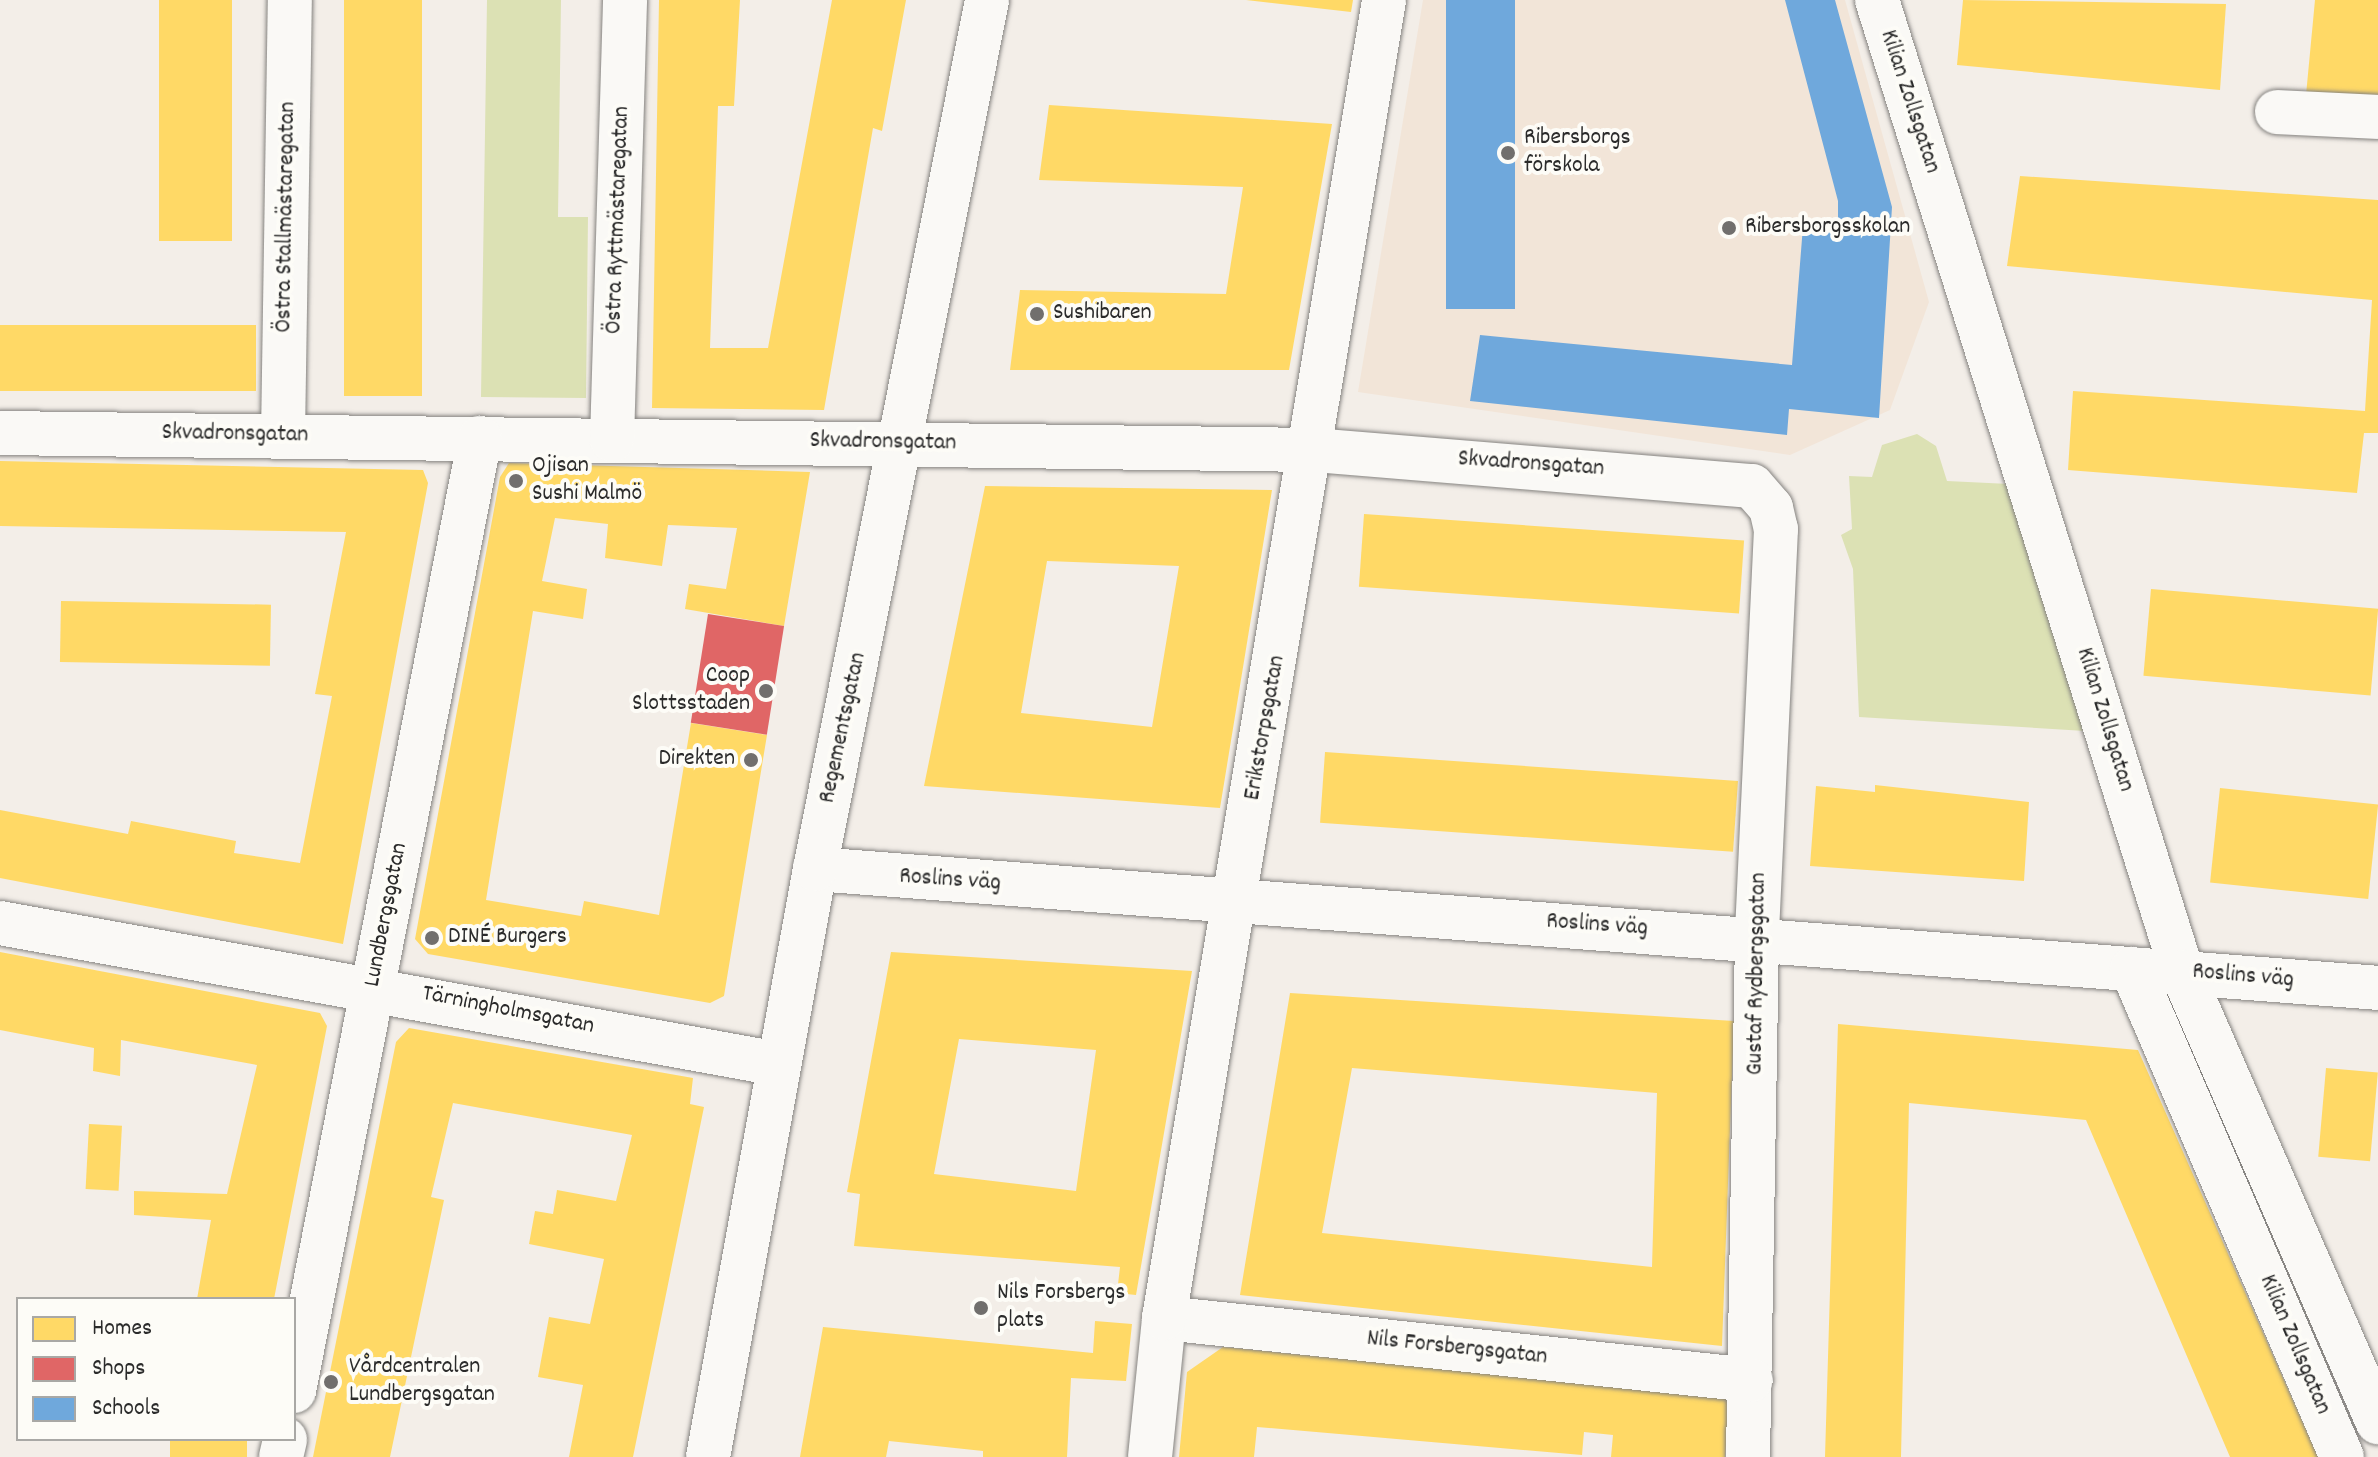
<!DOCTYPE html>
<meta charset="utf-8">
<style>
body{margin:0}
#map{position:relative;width:2378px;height:1457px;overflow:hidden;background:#f3eee8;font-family:Dekko,sans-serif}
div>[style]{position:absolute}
.built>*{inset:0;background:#f2e5d8}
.green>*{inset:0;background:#dce1b4}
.homes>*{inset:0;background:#ffd966;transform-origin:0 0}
.shops>*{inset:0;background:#e06666;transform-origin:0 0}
.schools>*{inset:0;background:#6fa8dc;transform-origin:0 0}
.roads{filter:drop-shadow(0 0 2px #858380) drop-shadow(0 0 2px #858380)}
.minor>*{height:44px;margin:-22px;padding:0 22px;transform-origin:22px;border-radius:22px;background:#faf9f6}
.dots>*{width:22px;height:22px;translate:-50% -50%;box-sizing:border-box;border:4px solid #fdfcf7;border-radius:50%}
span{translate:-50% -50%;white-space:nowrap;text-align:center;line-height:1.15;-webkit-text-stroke:8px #fdfcf7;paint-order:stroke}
.street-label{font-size:24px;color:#2b2b2b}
.poi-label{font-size:24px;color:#2b2b2b}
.left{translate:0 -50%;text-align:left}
.right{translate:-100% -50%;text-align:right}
.legend{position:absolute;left:16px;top:1297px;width:280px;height:144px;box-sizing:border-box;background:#fdfcf7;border:2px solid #a9a8a5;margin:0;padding:10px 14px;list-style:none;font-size:24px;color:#2b2b2b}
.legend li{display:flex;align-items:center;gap:16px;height:40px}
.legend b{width:40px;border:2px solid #a9a8a5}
</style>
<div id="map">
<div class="built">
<i style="clip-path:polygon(1423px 0,1845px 0,1929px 302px,1890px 410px,1790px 455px,1358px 392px)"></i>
</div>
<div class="green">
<i style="clip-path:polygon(487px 0,561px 0,558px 217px,588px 217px,586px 398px,481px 397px)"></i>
<i style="clip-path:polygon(1917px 434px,1936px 446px,1947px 481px,2009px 484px,2085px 731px,1859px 717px,1853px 569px,1841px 535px,1852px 529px,1849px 476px,1872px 477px,1882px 445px)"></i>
</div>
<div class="homes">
<i style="left:159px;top:0;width:73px;height:241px"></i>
<i style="left:344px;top:0;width:78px;height:396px"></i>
<i style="clip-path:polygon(659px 0,740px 0,734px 106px,718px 106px,710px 348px,768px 348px,832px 0,906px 0,882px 131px,873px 128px,824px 410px,652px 408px)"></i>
<i style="clip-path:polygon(1246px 0,1353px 0,1351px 12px)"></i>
<i style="clip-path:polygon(1963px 0,2226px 4px,2220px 90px,1957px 65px)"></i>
<i style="clip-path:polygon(2315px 0,2378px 0,2378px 100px,2306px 95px)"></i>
<i style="clip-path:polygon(1049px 105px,1332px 124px,1289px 370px,1010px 370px,1020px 290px,1226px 294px,1243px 187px,1039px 180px)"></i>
<i style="clip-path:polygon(2020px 176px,2378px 200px,2378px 433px,2364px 433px,2357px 493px,2068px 470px,2073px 391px,2365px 411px,2372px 300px,2007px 266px)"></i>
<i style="left:0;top:325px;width:256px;height:66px"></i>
<i style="clip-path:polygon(0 461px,423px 470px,428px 483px,343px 944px,0 878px,0 810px,128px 834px,131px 821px,236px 841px,234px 853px,300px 863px,332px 696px,315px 694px,346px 532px,0 526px)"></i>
<i style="clip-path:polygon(509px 463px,810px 472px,784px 626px,685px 609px,689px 584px,726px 589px,737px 528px,668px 525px,662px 566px,605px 558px,608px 524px,555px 518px,542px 581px,587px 589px,583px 619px,533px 611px,486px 900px,581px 916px,584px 901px,659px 915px,691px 723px,767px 735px,724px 996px,710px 1003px,428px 954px,415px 939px,500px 477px)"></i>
<i style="clip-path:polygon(evenodd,985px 486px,1272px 490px,1220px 808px,924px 786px,985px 486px,1047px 561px,1179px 566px,1152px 727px,1021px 713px,1047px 561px)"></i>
<i style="left:1364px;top:514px;width:381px;height:73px;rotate:4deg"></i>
<i style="left:2151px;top:589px;width:228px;height:87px;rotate:5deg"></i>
<i style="left:61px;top:601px;width:210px;height:61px;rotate:1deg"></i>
<i style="left:1325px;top:752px;width:414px;height:71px;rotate:4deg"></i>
<i style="clip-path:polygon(1875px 785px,2029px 802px,2024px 881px,1810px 866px,1816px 786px,1875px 792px)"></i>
<i style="left:2220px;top:788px;width:159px;height:95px;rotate:6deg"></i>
<i style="clip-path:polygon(0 952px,320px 1013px,327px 1026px,274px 1299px,197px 1299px,211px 1220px,134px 1215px,134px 1191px,227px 1194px,257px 1065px,121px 1040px,120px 1076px,93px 1071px,94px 1048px,0 1030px)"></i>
<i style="clip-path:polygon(evenodd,891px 952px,1192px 971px,1136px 1295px,1117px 1293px,1120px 1267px,854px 1246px,860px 1194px,847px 1192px,891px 952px,959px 1039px,1096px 1050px,1076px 1191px,934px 1174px,959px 1039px)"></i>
<i style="clip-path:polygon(evenodd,1290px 993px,1734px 1021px,1722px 1346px,1240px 1295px,1290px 993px,1352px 1068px,1657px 1093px,1652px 1267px,1322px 1233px,1352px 1068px)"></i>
<i style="clip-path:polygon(1838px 1024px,2138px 1050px,2318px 1457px,2230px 1457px,2086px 1120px,1909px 1103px,1901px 1457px,1825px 1457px)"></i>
<i style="clip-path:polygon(409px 1028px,693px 1078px,690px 1104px,704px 1107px,633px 1457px,569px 1457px,583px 1385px,538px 1377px,549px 1317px,590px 1324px,604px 1259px,529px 1244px,535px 1211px,553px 1214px,557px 1190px,616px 1201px,632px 1135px,453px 1103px,431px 1197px,444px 1200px,390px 1457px,313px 1457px,396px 1042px)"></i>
<i style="left:2326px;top:1068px;width:52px;height:89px;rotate:5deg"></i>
<i style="left:89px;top:1124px;width:33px;height:65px;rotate:3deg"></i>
<i style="clip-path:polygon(1095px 1321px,1132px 1324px,1126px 1381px,1071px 1378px,1067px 1457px,983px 1457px,983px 1451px,889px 1441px,886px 1457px,800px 1457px,823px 1327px,1093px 1353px)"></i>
<i style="clip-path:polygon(1223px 1347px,1730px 1397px,1725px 1457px,1611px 1457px,1613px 1435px,1584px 1432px,1582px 1455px,1257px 1427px,1254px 1457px,1179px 1457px,1187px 1372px)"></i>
<i style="left:170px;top:1439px;width:77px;height:18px"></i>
</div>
<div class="shops">
<i style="left:708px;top:614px;width:77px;height:110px;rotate:9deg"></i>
</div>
<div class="schools">
<i style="left:1446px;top:0;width:69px;height:309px"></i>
<i style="clip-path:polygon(1785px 0,1835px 0,1892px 207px,1879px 418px,1789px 409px,1787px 435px,1470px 401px,1480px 335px,1792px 365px,1803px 226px,1838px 229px,1838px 201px)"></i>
</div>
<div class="roads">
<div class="minor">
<i style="left:1877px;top:0;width:1019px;rotate:72.58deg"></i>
<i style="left:2182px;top:972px;width:491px;rotate:66.5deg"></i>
<i style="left:2277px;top:112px;width:101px;rotate:2.8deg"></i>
<i style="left:0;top:433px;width:1313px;rotate:0.74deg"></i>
<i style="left:1313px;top:450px;width:440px;rotate:4.7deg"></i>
<i style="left:1752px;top:486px;width:29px;rotate:49deg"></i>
<i style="left:1771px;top:508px;width:22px;rotate:77deg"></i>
<i style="left:1776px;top:529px;width:408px;rotate:92.7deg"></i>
<i style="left:1757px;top:937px;width:520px;rotate:90.99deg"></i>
<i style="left:283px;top:435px;width:435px;rotate:-89.1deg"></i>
<i style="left:612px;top:440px;width:440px;rotate:-88.3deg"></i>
<i style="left:815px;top:869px;width:1568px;rotate:4.35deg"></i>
<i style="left:0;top:923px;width:791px;rotate:10.27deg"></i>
<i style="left:2132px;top:969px;width:531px;rotate:66.72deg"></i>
<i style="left:1164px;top:1318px;width:590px;rotate:6.03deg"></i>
<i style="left:294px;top:1391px;width:971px;rotate:-78.96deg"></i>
<i style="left:281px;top:1457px;width:18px;rotate:-77deg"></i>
<i style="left:708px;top:1457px;width:598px;rotate:-79.69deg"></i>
<i style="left:815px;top:869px;width:886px;rotate:-78.8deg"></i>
<i style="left:1150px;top:1457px;width:140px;rotate:-84.2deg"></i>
<i style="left:1164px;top:1318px;width:1336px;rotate:-80.52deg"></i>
</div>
</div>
<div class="dots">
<i style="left:1508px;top:153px;background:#716f6d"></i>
<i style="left:1729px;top:228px;background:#716f6d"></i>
<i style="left:1037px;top:314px;background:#716f6d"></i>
<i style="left:516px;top:481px;background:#716f6d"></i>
<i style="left:766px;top:691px;background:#716f6d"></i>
<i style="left:751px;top:760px;background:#716f6d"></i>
<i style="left:432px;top:938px;background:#716f6d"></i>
<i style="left:981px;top:1308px;background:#716f6d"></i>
<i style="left:331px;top:1382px;background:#716f6d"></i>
</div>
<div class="street-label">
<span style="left:1909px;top:102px;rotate:72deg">Kilian Zollsgatan</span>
<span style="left:287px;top:217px;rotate:-89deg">Östra Stallmästaregatan</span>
<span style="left:619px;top:220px;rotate:-88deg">Östra Ryttmästaregatan</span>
<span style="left:235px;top:435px;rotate:1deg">Skvadronsgatan</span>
<span style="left:883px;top:443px;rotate:1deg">Skvadronsgatan</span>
<span style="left:1531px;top:465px;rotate:4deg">Skvadronsgatan</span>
<span style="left:2104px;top:720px;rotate:73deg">Kilian Zollsgatan</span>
<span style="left:844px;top:728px;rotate:-78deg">Regementsgatan</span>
<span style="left:1266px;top:728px;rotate:-80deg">Erikstorpsgatan</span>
<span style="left:950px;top:881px;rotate:4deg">Roslins väg</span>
<span style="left:387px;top:915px;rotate:-79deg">Lundbergsgatan</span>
<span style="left:1597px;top:926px;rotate:4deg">Roslins väg</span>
<span style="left:1758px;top:974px;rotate:-89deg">Gustaf Rydbergsgatan</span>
<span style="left:2243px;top:977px;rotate:5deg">Roslins väg</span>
<span style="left:508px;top:1011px;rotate:11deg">Tärningholmsgatan</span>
<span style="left:2294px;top:1345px;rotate:67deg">Kilian Zollsgatan</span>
<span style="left:1457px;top:1349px;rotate:6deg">Nils Forsbergsgatan</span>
</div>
<div class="poi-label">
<span class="left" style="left:1524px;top:153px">Ribersborgs<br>förskola</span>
<span class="left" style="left:1745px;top:228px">Ribersborgsskolan</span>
<span class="left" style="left:1053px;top:314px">Sushibaren</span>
<span class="left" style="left:532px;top:481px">Ojisan<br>Sushi Malmö</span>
<span class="right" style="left:750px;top:691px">Coop<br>Slottsstaden</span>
<span class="right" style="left:735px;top:760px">Direkten</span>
<span class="left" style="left:448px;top:938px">DINÉ Burgers</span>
<span class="left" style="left:997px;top:1308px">Nils Forsbergs<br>plats</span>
<span class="left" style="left:349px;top:1382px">Vårdcentralen<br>Lundbergsgatan</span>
</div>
<ul class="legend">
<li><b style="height:22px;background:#ffd966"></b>Homes</li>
<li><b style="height:22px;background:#e06666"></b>Shops</li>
<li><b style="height:22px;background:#6fa8dc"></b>Schools</li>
</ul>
</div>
